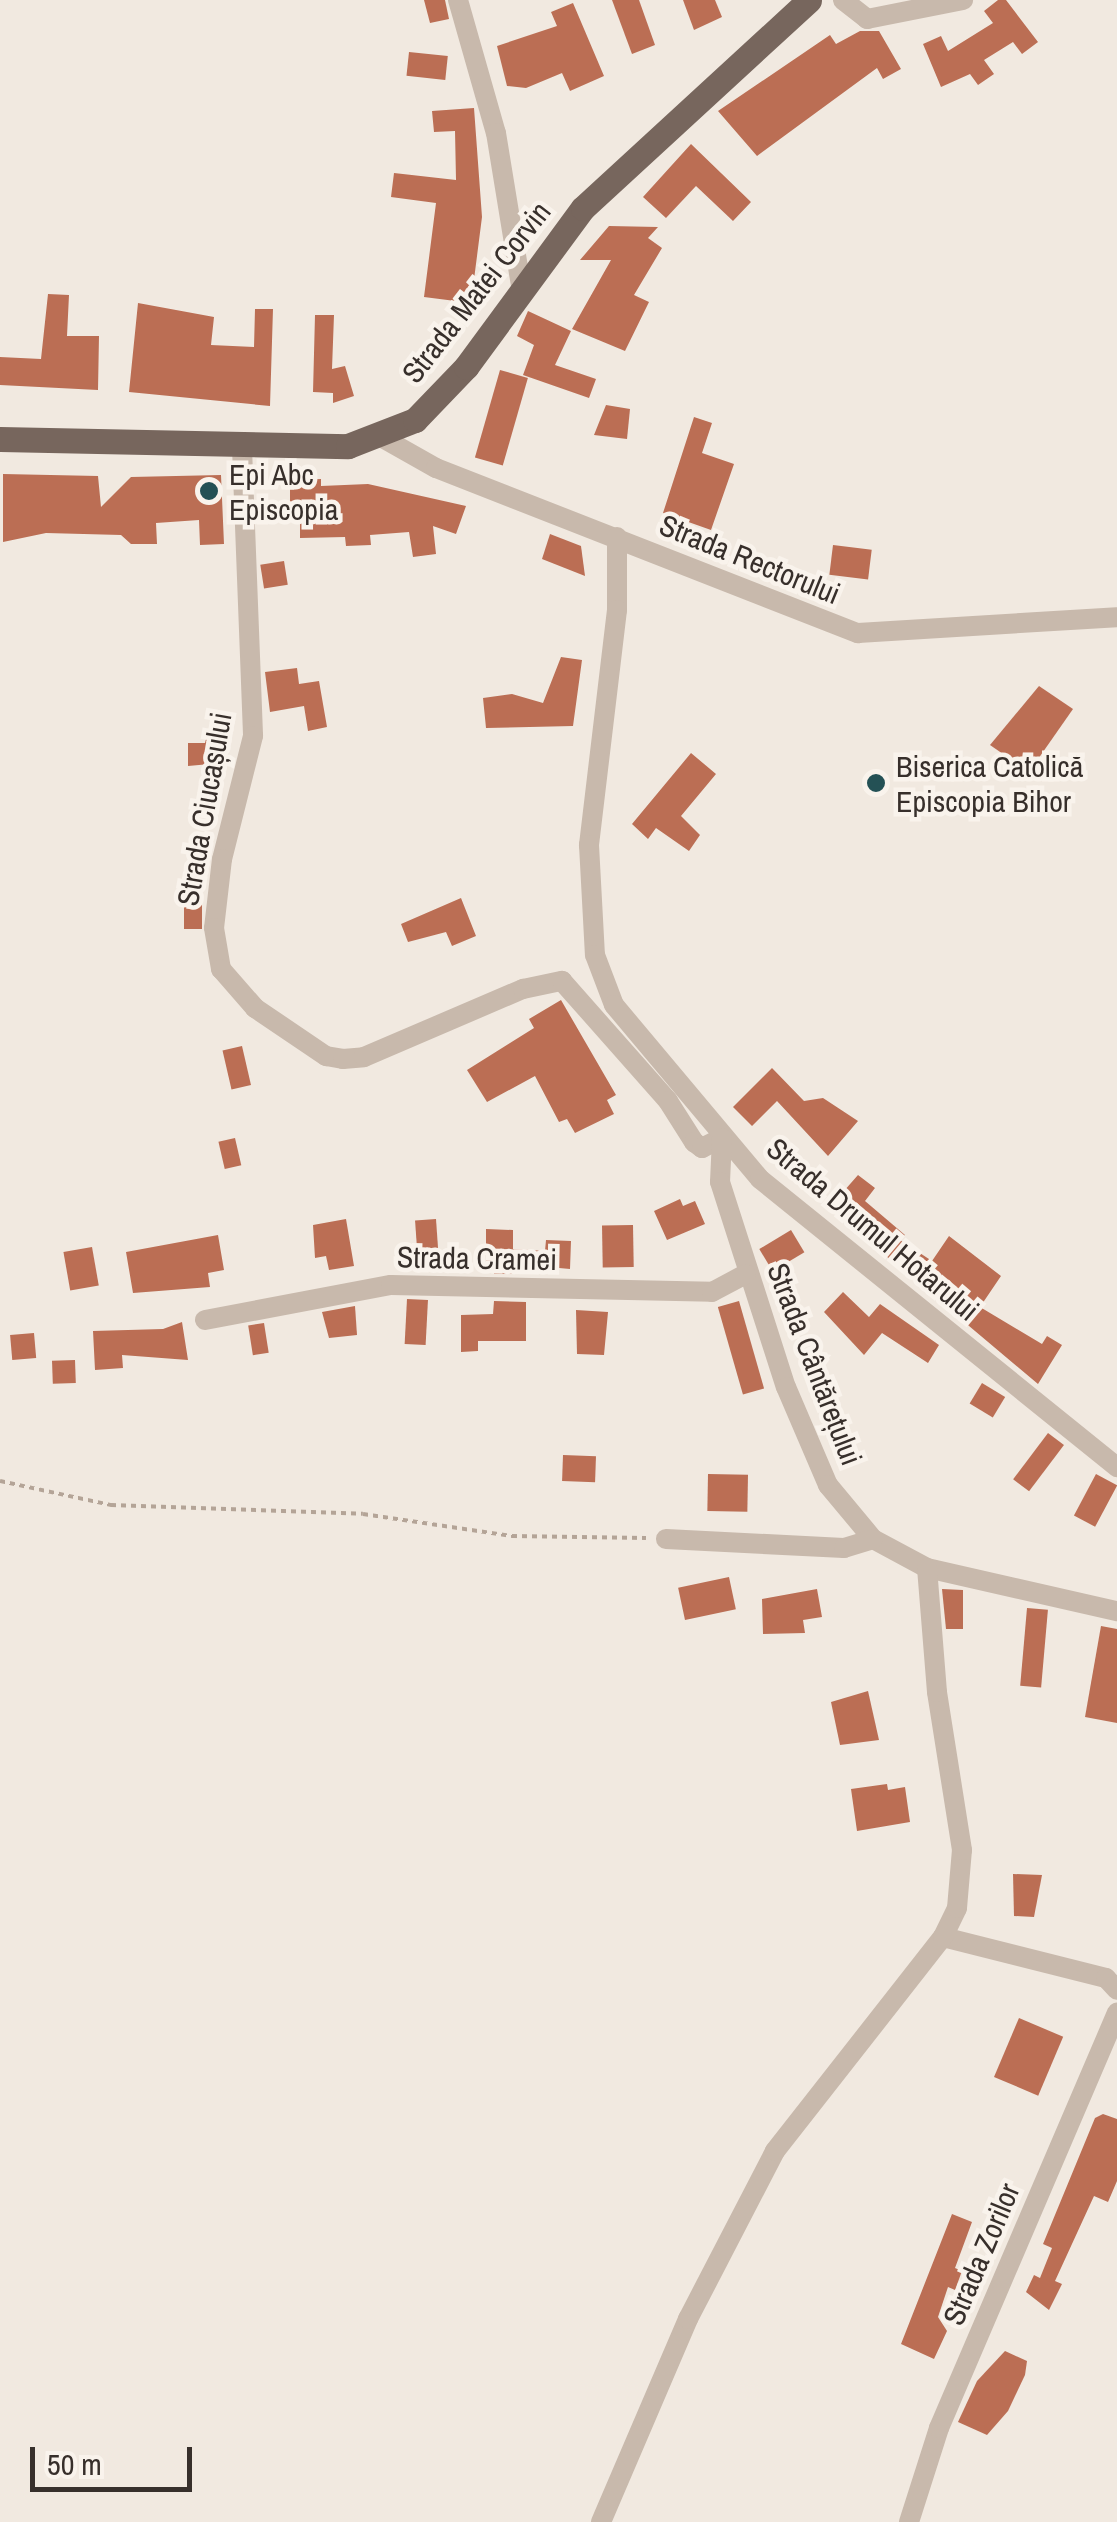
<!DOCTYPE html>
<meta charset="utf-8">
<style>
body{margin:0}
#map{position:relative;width:1117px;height:2522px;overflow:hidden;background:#f1e9e0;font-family:"Archivo Narrow",sans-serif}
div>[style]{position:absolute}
.building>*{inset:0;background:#bb6e54;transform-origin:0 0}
.path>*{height:4px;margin-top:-2px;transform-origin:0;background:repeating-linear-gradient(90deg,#b4a497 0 5px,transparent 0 10px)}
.street>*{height:20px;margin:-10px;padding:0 10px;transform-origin:10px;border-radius:10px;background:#c8b9ac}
.primary>*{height:25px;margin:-12.5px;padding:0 12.5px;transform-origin:12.5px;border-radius:12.5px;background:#77665d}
.dots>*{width:28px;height:28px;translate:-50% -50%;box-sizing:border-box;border:5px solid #f9f3ec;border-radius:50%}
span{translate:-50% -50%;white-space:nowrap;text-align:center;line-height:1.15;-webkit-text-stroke:9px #f9f3ec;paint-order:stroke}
.street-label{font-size:30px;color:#372f2b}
.poi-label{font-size:30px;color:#372f2b}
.left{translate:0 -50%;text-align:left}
.scale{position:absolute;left:30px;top:2447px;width:162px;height:45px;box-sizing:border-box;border:5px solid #372f2b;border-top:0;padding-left:12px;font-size:30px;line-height:35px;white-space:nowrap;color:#372f2b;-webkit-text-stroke:8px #f9f3ec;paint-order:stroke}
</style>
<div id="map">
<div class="building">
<i style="clip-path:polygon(424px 0,445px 0,449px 19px,430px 23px)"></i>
<i style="clip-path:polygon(612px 0,639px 0,655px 45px,632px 54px)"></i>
<i style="clip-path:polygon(683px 0,715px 0,722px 17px,694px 30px)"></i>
<i style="clip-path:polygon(998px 0,1006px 0,1038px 42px,1022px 54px,1013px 42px,984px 60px,994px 74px,978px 85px,970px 74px,941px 87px,923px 44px,941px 36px,948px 51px,993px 23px,984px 11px)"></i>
<i style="clip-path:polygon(573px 3px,604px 76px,570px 91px,562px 73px,526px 88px,507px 86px,497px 46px,557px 26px,551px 12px)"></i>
<i style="clip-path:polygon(860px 31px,879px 31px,901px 69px,883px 79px,877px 68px,757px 156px,718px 111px,830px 35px,836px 44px)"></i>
<i style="left:409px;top:52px;width:39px;height:24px;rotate:6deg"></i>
<i style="clip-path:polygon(474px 108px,482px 217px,471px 303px,424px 297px,436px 203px,391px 197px,394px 173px,456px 180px,455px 131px,434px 132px,432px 111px)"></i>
<i style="clip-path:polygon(691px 144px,751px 202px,733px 221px,696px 186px,666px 218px,643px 197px)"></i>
<i style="clip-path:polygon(609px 226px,658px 227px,648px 238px,662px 248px,634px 295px,649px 302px,625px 351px,572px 329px,611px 260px,580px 260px)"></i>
<i style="clip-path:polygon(48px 294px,69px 295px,67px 336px,99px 336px,98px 390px,0 385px,0 357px,41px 359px)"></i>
<i style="clip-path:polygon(138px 303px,214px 317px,211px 345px,254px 347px,255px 309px,273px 309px,270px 406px,129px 392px)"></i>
<i style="clip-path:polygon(528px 311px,571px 331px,555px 365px,596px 379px,589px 398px,523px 375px,534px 345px,517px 336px)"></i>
<i style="clip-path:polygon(315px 315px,334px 315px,332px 369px,345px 366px,354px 396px,333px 403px,333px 393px,313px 392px)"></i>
<i style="left:500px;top:370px;width:29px;height:91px;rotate:16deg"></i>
<i style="clip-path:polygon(606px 405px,630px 409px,627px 439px,594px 435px)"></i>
<i style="clip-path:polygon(694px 417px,712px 423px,702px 453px,734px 464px,711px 530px,663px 513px)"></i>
<i style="clip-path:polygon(3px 474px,98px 476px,101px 507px,131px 477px,221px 475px,224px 544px,200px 545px,199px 520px,156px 523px,157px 544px,131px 544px,121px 535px,46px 533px,3px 542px)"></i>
<i style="clip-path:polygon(321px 479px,321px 486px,368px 484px,466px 506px,456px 534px,433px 526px,436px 554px,413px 557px,409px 532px,370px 535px,371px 545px,346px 546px,345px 537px,300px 538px,300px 503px,290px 503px,290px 480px)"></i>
<i style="clip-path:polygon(550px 534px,581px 546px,585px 576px,542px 559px)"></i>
<i style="left:833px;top:545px;width:39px;height:30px;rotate:7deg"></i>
<i style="left:284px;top:561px;width:24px;height:24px;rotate:81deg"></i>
<i style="clip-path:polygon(561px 657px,582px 660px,573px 726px,486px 728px,483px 698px,512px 694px,543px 703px)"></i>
<i style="clip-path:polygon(297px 668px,299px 684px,319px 681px,327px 727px,308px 731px,304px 706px,270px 712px,265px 672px)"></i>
<i style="clip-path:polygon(1039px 686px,1073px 709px,1029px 772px,990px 745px)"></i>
<i style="clip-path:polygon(208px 731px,228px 735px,221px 763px,188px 766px,188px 743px,205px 743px)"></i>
<i style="clip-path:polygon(691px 753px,716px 774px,681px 816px,700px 835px,689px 851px,656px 828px,648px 839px,632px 824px)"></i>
<i style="left:184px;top:895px;width:18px;height:34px"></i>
<i style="clip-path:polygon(461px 898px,476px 936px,452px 946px,446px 932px,408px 942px,401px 924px)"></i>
<i style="clip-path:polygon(561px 1000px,616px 1095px,607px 1100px,614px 1114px,575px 1133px,567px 1119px,559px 1122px,535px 1076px,487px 1102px,467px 1070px,534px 1028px,529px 1019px)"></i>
<i style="left:242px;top:1046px;width:40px;height:20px;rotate:77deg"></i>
<i style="clip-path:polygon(772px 1068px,804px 1101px,823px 1098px,858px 1121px,828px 1156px,777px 1101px,752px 1126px,733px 1107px)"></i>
<i style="left:235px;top:1138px;width:28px;height:17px;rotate:77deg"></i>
<i style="clip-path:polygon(858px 1175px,875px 1188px,865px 1201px,905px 1235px,900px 1240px,932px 1261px,949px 1236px,1001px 1276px,980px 1307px,1042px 1344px,1047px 1336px,1062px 1345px,1038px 1384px,829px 1208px)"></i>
<i style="clip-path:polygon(680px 1199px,683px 1206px,695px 1201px,705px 1224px,667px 1240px,654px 1211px)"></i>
<i style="clip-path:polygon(346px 1219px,354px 1266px,329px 1270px,326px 1256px,315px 1258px,313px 1225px)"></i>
<i style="left:436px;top:1219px;width:39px;height:21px;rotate:86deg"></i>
<i style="left:633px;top:1225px;width:42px;height:31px;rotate:89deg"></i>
<i style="clip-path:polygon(486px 1229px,513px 1230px,513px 1249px,545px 1251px,546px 1240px,571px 1241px,570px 1269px,526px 1265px,526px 1274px,494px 1274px,494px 1265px,486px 1265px)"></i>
<i style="left:791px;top:1230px;width:26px;height:37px;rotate:59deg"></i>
<i style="clip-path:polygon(218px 1235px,224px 1270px,208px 1273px,210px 1287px,133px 1293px,126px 1252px)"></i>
<i style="left:92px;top:1247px;width:39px;height:29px;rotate:80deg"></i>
<i style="clip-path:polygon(843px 1292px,869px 1317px,880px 1304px,939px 1345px,928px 1363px,882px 1333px,864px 1355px,824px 1312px)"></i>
<i style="left:407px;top:1299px;width:21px;height:45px;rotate:3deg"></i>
<i style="clip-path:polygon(494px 1301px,526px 1302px,526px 1341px,478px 1341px,478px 1351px,461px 1352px,461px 1315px,493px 1314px)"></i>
<i style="left:739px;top:1301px;width:91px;height:22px;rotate:74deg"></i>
<i style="clip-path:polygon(355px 1306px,357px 1335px,329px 1338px,322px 1312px)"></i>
<i style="clip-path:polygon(576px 1310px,608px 1312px,604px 1355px,577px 1354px)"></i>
<i style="clip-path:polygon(182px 1322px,188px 1360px,122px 1355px,123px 1368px,95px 1370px,93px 1331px,163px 1329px)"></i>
<i style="left:264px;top:1323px;width:30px;height:16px;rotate:81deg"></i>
<i style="left:34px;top:1333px;width:25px;height:24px;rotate:85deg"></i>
<i style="left:75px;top:1360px;width:23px;height:23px;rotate:88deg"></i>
<i style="left:982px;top:1383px;width:27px;height:24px;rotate:31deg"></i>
<i style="left:1048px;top:1433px;width:20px;height:58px;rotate:37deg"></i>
<i style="left:563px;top:1455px;width:33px;height:26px;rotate:2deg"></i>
<i style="left:708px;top:1474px;width:40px;height:37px;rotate:1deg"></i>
<i style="left:1096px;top:1474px;width:24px;height:47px;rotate:28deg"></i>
<i style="left:729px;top:1577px;width:33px;height:52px;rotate:78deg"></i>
<i style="clip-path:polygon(817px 1589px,822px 1617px,803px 1620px,805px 1633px,763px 1634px,762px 1599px)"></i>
<i style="clip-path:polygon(942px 1589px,963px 1590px,963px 1629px,946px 1629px)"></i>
<i style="left:1027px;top:1608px;width:21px;height:78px;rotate:5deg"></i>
<i style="clip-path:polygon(1101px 1626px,1117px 1629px,1117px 1723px,1085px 1717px)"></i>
<i style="clip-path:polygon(868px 1691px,879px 1740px,840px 1745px,831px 1702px)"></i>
<i style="clip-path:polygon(887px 1784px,888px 1790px,905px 1787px,910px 1822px,857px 1831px,851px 1789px)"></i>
<i style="clip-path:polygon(1013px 1874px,1042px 1875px,1034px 1917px,1014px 1916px)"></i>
<i style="left:1019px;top:2018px;width:48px;height:64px;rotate:23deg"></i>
<i style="clip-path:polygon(1103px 2114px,1117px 2119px,1117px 2181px,1108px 2202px,1094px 2196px,1055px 2281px,1062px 2284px,1049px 2310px,1026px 2292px,1034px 2275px,1040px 2278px,1052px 2248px,1043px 2244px,1095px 2118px)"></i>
<i style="clip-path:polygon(952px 2214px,972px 2222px,955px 2268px,962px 2271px,955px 2290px,948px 2287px,938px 2317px,947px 2331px,934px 2359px,901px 2344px)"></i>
<i style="clip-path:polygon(1005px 2351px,1027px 2361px,1025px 2375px,1008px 2411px,987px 2435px,958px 2422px,977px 2381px)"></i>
</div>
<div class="path">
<i style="left:0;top:1481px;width:114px;rotate:12.2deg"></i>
<i style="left:111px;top:1505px;width:252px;rotate:2deg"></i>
<i style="left:363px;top:1514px;width:151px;rotate:8.4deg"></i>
<i style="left:512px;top:1536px;width:134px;rotate:0.9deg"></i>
</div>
<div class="street">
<i style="left:458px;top:0;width:138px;rotate:74.1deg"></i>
<i style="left:496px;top:133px;width:154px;rotate:80.7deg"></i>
<i style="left:843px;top:0;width:31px;rotate:38deg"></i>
<i style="left:867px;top:19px;width:98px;rotate:-11.2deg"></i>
<i style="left:381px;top:437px;width:63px;rotate:29.4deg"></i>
<i style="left:436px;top:468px;width:453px;rotate:21.4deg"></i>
<i style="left:858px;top:633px;width:259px;rotate:-3.5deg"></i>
<i style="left:242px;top:448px;width:288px;rotate:87.8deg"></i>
<i style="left:253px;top:736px;width:127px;rotate:104.1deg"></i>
<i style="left:222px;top:859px;width:69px;rotate:96.6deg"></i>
<i style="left:214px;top:928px;width:42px;rotate:80.3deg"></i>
<i style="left:221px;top:969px;width:52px;rotate:48.9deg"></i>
<i style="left:255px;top:1008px;width:86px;rotate:34.1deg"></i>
<i style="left:326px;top:1056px;width:17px;rotate:10deg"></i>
<i style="left:343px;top:1059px;width:21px;rotate:-5deg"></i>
<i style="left:364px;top:1057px;width:173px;rotate:-23.2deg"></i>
<i style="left:523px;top:989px;width:40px;rotate:-12deg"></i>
<i style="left:562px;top:981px;width:160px;rotate:48.5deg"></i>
<i style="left:668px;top:1101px;width:49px;rotate:57.6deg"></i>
<i style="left:694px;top:1142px;width:10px;rotate:37deg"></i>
<i style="left:702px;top:1148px;width:22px;rotate:-27deg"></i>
<i style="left:617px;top:537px;width:73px;rotate:90deg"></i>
<i style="left:617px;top:610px;width:237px;rotate:96.8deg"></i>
<i style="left:589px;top:845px;width:110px;rotate:86.9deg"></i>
<i style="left:595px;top:955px;width:53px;rotate:69.2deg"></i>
<i style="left:614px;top:1005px;width:227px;rotate:50deg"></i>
<i style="left:760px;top:1179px;width:459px;rotate:38.9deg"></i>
<i style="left:722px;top:1138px;width:44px;rotate:92.6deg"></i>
<i style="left:720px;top:1182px;width:215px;rotate:72.2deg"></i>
<i style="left:786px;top:1387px;width:107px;rotate:66.8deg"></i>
<i style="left:828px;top:1485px;width:70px;rotate:50.2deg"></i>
<i style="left:873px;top:1539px;width:61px;rotate:28.2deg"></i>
<i style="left:927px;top:1568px;width:195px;rotate:12.8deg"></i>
<i style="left:205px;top:1320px;width:189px;rotate:-10.7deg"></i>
<i style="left:391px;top:1285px;width:321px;rotate:1.2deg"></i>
<i style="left:712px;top:1292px;width:38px;rotate:-28deg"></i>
<i style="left:666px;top:1539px;width:178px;rotate:2.9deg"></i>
<i style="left:844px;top:1548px;width:30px;rotate:-17deg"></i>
<i style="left:943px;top:1937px;width:168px;rotate:14.1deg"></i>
<i style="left:1106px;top:1978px;width:16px;rotate:47deg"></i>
<i style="left:601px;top:2522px;width:221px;rotate:-66.8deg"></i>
<i style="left:688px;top:2319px;width:189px;rotate:-62.6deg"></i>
<i style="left:775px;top:2151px;width:272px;rotate:-51.9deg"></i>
<i style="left:943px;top:1937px;width:32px;rotate:-64deg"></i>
<i style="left:957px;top:1908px;width:58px;rotate:-85.1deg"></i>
<i style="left:962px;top:1850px;width:160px;rotate:-99deg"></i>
<i style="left:937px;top:1692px;width:124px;rotate:-94.6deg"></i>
<i style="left:909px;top:2522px;width:99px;rotate:-72.3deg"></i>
<i style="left:939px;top:2428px;width:452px;rotate:-66.8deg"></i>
</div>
<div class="primary">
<i style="left:0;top:439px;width:348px;rotate:1.2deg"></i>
<i style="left:348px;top:446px;width:72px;rotate:-21.2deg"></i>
<i style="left:415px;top:420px;width:74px;rotate:-46.1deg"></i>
<i style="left:466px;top:367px;width:197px;rotate:-53.7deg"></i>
<i style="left:583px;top:208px;width:307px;rotate:-42.6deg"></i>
</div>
<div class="dots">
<i style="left:209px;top:491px;background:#245155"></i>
<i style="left:876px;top:783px;background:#245155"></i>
</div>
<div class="street-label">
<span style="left:476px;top:292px;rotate:-52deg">Strada Matei Corvin</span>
<span style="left:750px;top:559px;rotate:22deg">Strada Rectorului</span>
<span style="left:204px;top:809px;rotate:-80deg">Strada Ciucașului</span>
<span style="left:873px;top:1229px;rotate:40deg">Strada Drumul Hotarului</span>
<span style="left:477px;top:1258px;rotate:1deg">Strada Cramei</span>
<span style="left:815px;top:1364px;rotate:69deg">Strada Cântărețului</span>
<span style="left:981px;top:2254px;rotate:-67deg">Strada Zorilor</span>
</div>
<div class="poi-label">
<span class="left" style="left:229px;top:491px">Epi Abc<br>Episcopia</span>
<span class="left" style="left:896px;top:783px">Biserica Catolică<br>Episcopia Bihor</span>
</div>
<div class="scale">50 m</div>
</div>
